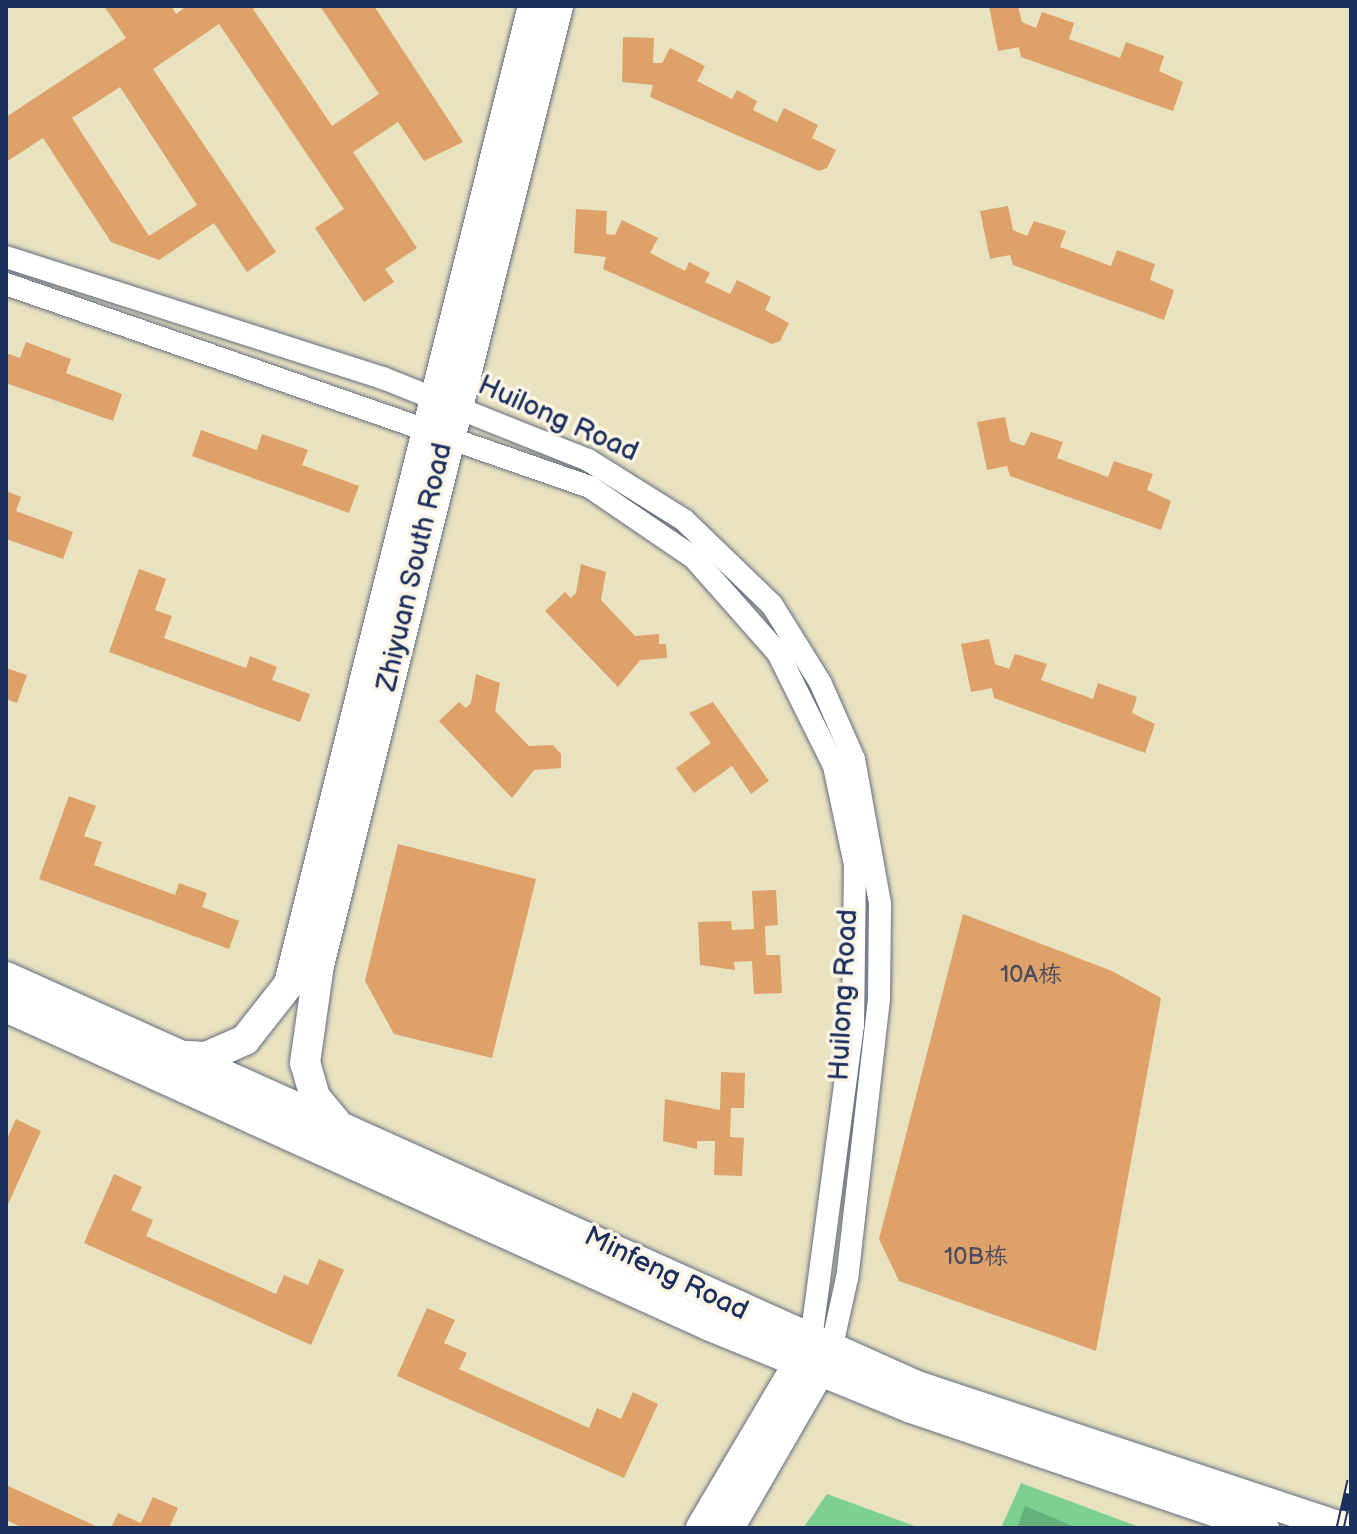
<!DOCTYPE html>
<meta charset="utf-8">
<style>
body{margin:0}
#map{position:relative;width:1357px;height:1534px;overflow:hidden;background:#e9e2c0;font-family:"Balsamiq Sans","LXGW WenKai TC",sans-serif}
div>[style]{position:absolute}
.green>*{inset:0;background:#7dd092}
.forest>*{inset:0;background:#66b27c}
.building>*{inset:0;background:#dda169}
.roads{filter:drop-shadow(0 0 2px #636e80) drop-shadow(0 0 2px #636e80)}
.street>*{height:22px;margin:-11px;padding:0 11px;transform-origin:11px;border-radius:11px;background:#fff}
.secondary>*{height:30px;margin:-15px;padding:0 15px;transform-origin:15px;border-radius:15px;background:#fff}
.rail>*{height:9px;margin-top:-4.5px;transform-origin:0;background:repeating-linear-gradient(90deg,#fcf5e5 0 18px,#1b2f5e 0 36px);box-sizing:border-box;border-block:2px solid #1b2f5e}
span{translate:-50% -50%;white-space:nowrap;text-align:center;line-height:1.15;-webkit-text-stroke:7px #fcf5e5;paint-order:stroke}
.number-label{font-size:24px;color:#4c4c61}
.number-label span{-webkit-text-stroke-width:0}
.street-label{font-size:28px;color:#1b2f5e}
.frame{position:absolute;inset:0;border:8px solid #1b2f5e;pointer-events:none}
</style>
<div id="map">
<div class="green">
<i style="clip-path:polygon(1021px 1483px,1142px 1528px,1001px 1528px)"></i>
<i style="clip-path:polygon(827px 1494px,920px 1528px,803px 1528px)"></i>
</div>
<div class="forest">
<i style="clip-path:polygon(1025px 1506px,1078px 1528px,1017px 1528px)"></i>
</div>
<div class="building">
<i style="clip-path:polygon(evenodd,104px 6px,171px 6px,176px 14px,187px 6px,258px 6px,253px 9px,332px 126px,379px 94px,320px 6px,374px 6px,463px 142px,424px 161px,398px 122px,353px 152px,417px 248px,385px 269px,394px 282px,364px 302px,315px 228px,344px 209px,219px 24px,153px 69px,276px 252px,247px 272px,214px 223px,159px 260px,111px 242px,43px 138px,6px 162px,6px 117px,126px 38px,104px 6px,120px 87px,197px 205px,149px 236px,72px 118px,120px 87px)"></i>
<i style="clip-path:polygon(989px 6px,1018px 6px,1022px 22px,1036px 28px,1042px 12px,1074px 23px,1069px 39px,1120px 58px,1126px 42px,1164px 56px,1159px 71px,1183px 82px,1173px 111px,1021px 57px,1019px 47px,998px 51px)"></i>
<i style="clip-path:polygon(623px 37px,654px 38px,653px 63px,662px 63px,670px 48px,705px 66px,697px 81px,732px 99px,737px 90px,757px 101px,753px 110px,777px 122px,784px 108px,818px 125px,812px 138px,836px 150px,827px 168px,819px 171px,650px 97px,653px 85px,622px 82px)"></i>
<i style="clip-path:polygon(1008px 206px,1013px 230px,1027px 236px,1034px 221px,1066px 231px,1060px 247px,1111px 266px,1117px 250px,1155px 264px,1150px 280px,1174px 290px,1164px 320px,1013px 265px,1010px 255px,990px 259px,980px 211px)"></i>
<i style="clip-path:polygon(576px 209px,607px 211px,606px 234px,615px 235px,622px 220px,658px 238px,650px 253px,685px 271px,689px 262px,710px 273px,705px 282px,730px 294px,737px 280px,771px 297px,765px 310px,789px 323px,780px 341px,772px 344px,603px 269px,606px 257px,574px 253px)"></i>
<i style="clip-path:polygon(26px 342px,71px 359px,66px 373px,122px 394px,113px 421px,6px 383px,6px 353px,20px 358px)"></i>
<i style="clip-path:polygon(1005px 417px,1010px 441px,1024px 446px,1031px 432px,1063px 442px,1057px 458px,1108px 477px,1114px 461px,1153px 474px,1147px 490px,1171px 501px,1161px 530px,1010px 476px,1007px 466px,987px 470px,977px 422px)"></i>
<i style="clip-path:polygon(201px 430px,257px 450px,262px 434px,308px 450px,302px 465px,359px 486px,349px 513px,192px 456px)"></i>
<i style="clip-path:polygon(6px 491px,21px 497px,16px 511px,73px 532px,63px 559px,6px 539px)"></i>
<i style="clip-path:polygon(581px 564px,606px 572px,601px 600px,635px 636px,659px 634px,659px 644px,666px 644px,667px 658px,640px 660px,618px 687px,545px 611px,565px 592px,571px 598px,576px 593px)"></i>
<i style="clip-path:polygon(139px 569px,166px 579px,155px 610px,172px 616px,164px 638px,246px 668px,250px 656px,277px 667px,272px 680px,310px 694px,300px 722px,109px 652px)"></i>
<i style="clip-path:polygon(989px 639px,995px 664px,1009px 669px,1015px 654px,1047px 664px,1041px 680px,1093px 699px,1098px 683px,1137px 697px,1132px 713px,1155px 724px,1145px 753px,994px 698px,992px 688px,971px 692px,961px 644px)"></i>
<i style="clip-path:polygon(6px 668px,27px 675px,17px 703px,6px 699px)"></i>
<i style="clip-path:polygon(476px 674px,500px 683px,495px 711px,529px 746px,553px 745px,561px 754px,561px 768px,534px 770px,512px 798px,439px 721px,459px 702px,466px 708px,471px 703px)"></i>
<i style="clip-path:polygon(713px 702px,769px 781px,751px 794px,732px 766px,694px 793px,676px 768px,711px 743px,689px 713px)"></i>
<i style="clip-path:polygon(69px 796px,96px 806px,84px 836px,102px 842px,94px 865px,175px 895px,179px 883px,207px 893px,202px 907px,239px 921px,229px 949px,39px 879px)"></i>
<i style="clip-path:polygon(398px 844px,536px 879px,492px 1058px,394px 1034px,365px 981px)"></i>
<i style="clip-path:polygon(776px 890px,778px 925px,765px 926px,766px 955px,780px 955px,782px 993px,754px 994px,752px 961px,734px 962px,735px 970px,700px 965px,698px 922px,731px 921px,732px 930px,754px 929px,752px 891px)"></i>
<i style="clip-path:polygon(963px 914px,1112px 971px,1161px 998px,1096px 1351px,899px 1281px,879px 1239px)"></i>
<i style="clip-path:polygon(721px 1072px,745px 1073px,744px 1108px,731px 1108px,730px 1137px,744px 1138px,742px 1176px,714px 1175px,715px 1141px,697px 1141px,697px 1149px,663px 1141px,665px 1099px,720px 1110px)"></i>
<i style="clip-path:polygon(16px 1119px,41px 1131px,6px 1209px,6px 1141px)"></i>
<i style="clip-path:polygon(114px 1174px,142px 1187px,131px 1210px,153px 1220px,146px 1236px,276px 1294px,284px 1275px,308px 1285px,319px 1259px,344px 1270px,311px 1345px,84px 1243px)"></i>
<i style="clip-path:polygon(427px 1308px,455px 1320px,444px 1343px,467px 1353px,459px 1369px,589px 1428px,597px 1408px,621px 1419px,633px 1392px,658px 1404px,624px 1478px,397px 1376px)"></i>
<i style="clip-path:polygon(6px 1485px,100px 1528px,23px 1528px,6px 1520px)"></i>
<i style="clip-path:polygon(153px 1497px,178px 1508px,169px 1528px,111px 1528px,118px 1513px,141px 1523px)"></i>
</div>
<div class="roads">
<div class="street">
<i style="left:6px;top:257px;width:396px;rotate:17.8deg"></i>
<i style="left:383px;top:378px;width:221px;rotate:21.8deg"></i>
<i style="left:588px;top:460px;width:113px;rotate:32deg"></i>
<i style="left:684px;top:520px;width:122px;rotate:44deg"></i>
<i style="left:772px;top:605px;width:91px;rotate:58.1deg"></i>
<i style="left:820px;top:682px;width:84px;rotate:66.2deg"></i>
<i style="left:854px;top:759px;width:147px;rotate:79.8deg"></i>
<i style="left:880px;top:904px;width:95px;rotate:90.6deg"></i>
<i style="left:879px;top:999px;width:281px;rotate:96.5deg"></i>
<i style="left:847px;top:1278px;width:74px;rotate:102.5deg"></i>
<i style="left:6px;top:284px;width:618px;rotate:19.17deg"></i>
<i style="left:590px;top:487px;width:126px;rotate:34.3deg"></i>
<i style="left:694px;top:558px;width:127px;rotate:48.5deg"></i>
<i style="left:778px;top:653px;width:126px;rotate:63.6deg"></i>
<i style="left:834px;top:766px;width:101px;rotate:78deg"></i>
<i style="left:855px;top:865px;width:160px;rotate:90.7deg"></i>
<i style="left:853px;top:1025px;width:319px;rotate:97.6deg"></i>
</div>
<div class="secondary">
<i style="left:6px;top:977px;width:999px;rotate:24.18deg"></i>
<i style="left:917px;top:1386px;width:449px;rotate:18.4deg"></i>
<i style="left:6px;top:1007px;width:771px;rotate:24.37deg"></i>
<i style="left:708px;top:1325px;width:219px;rotate:22.2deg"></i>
<i style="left:911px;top:1408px;width:373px;rotate:18.8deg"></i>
<i style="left:187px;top:1056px;width:19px;rotate:3deg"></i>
<i style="left:206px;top:1057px;width:43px;rotate:-23.6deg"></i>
<i style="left:245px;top:1040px;width:71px;rotate:-51.8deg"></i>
<i style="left:289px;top:984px;width:1008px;rotate:-75.99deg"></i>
<i style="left:335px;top:1121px;width:31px;rotate:-130deg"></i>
<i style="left:315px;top:1097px;width:35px;rotate:-106deg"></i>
<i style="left:305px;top:1063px;width:99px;rotate:-81.9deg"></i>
<i style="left:319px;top:965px;width:988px;rotate:-76.01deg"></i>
<i style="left:701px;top:1528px;width:210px;rotate:-59.4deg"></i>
<i style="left:729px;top:1528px;width:202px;rotate:-60deg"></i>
</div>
</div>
<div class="rail">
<i style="left:1340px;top:1528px;width:49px;rotate:-77.1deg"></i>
</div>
<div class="number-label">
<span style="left:1031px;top:975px">10A栋</span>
<span style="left:976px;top:1257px">10B栋</span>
</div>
<div class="street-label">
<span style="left:558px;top:419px;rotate:24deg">Huilong Road</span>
<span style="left:415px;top:567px;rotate:-77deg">Zhiyuan South Road</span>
<span style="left:844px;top:995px;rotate:-87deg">Huilong Road</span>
<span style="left:666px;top:1274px;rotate:26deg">Minfeng Road</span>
</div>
<div class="frame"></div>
</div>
